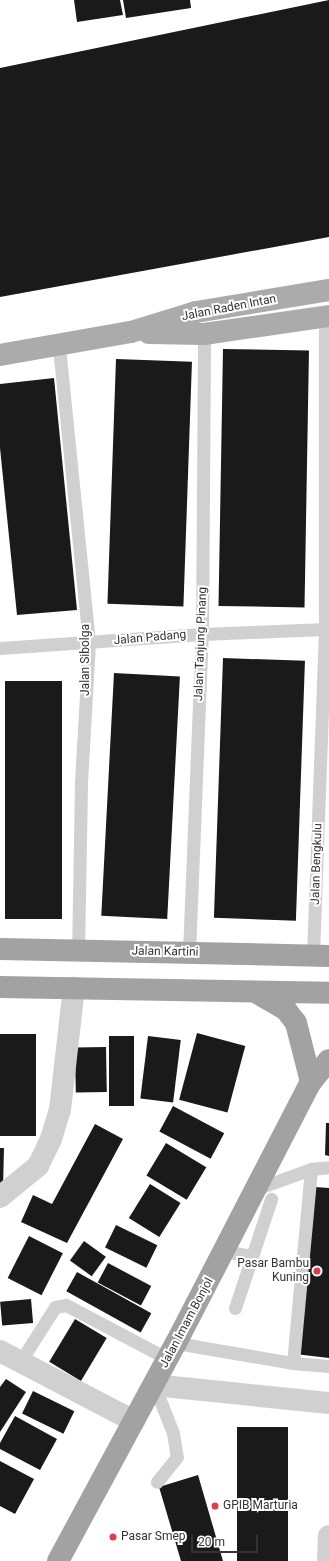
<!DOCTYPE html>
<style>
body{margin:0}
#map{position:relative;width:329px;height:1561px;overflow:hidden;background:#fff;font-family:Roboto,sans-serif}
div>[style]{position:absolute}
.building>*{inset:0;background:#1a1a1a;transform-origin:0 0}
.service>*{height:13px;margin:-6.5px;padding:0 6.5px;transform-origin:6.5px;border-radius:6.5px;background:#d0d0d0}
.minor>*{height:22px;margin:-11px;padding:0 11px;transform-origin:11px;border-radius:11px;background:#d0d0d0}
.primary>*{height:22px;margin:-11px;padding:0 11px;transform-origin:11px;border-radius:11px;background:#ababab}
.trunk>*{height:22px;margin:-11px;padding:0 11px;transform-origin:11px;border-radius:11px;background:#a2a2a2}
.dots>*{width:11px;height:11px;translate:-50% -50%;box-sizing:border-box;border:2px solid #fff;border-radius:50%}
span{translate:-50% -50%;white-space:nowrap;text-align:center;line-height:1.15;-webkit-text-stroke:4px #fff;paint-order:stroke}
.street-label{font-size:12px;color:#333}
.poi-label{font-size:12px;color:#333}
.right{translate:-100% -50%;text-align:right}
.left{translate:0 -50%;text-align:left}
.scale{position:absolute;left:191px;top:1535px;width:67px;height:18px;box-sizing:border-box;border:2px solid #333;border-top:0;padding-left:5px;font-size:12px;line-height:14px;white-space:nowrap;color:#333;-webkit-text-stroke:3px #fff;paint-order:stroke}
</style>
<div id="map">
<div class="building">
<i style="clip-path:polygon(74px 0,120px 0,123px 15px,77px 22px)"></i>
<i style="clip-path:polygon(123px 0,190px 0,191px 8px,126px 18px)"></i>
<i style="clip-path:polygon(329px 0,329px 237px,0 297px,0 68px)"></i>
<i style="left:223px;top:349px;width:86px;height:257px;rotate:1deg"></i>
<i style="left:116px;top:359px;width:76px;height:245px;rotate:2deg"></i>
<i style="clip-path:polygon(54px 378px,77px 610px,17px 615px,0 448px,0 384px)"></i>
<i style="left:223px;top:658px;width:82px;height:260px;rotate:2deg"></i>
<i style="left:114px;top:673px;width:66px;height:243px;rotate:3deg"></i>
<i style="left:5px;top:681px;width:57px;height:238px"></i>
<i style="left:197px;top:1033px;width:50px;height:69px;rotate:15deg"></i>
<i style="left:0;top:1034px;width:36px;height:102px"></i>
<i style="left:109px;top:1036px;width:25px;height:70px"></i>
<i style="left:148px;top:1036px;width:33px;height:63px;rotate:7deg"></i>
<i style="left:106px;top:1047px;width:45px;height:31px;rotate:89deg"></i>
<i style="left:173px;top:1106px;width:58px;height:29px;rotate:28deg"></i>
<i style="clip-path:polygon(326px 1123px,329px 1123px,329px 1156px,325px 1155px)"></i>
<i style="clip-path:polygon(95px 1124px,123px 1139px,67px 1243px,21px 1222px,33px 1195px,52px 1204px)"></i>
<i style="left:166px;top:1143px;width:47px;height:38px;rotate:31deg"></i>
<i style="clip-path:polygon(0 1148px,4px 1148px,3px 1187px,0 1187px)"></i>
<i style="left:150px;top:1184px;width:36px;height:40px;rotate:32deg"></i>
<i style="clip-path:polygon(315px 1187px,329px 1188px,329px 1358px,295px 1354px)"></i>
<i style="left:116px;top:1225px;width:46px;height:25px;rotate:26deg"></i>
<i style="left:29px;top:1236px;width:38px;height:47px;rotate:27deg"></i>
<i style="left:84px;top:1241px;width:27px;height:24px;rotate:36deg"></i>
<i style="left:108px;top:1263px;width:49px;height:22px;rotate:28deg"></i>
<i style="left:77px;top:1272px;width:85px;height:22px;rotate:29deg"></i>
<i style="left:31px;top:1299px;width:24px;height:31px;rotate:85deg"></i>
<i style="left:75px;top:1319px;width:37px;height:50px;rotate:31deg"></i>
<i style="clip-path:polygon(6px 1379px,26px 1392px,0 1432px,0 1387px)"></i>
<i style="left:33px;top:1391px;width:46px;height:25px;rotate:26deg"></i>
<i style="clip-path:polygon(15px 1416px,57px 1439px,40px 1470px,0 1449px,0 1443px)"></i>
<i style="left:237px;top:1427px;width:51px;height:134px"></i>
<i style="clip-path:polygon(0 1461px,34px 1479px,15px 1514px,0 1506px)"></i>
<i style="clip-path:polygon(198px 1475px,223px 1561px,181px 1561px,159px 1487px)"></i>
</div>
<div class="service">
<i style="left:59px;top:347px;width:298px;rotate:84.2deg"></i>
<i style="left:89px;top:643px;width:140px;rotate:93.3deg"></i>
<i style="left:81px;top:783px;width:168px;rotate:91deg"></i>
<i style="left:0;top:648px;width:202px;rotate:-4deg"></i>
<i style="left:202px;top:634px;width:123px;rotate:-2.3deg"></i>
<i style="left:189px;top:953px;width:319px;rotate:-87.7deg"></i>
<i style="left:202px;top:634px;width:300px;rotate:-89.6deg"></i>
<i style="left:313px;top:956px;width:327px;rotate:-87.9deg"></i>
<i style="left:325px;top:629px;width:313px;rotate:-90deg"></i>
<i style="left:256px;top:1189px;width:59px;rotate:-20deg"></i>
<i style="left:311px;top:1169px;width:18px;rotate:-6deg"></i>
<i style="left:225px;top:1251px;width:26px;rotate:11deg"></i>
<i style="left:235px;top:1308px;width:115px;rotate:-71.7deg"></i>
<i style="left:176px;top:1343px;width:119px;rotate:9.7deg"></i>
<i style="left:293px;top:1363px;width:36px;rotate:5deg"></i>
<i style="left:20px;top:1362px;width:65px;rotate:-57.5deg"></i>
<i style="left:55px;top:1307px;width:11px;rotate:-10deg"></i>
<i style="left:66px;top:1305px;width:115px;rotate:27.9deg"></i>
<i style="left:293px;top:1363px;width:195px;rotate:-84.7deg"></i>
<i style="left:154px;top:1385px;width:52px;rotate:68.4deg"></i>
<i style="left:173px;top:1433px;width:24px;rotate:81deg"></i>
<i style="left:177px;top:1457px;width:32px;rotate:129deg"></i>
</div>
<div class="minor">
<i style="left:0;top:1197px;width:49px;rotate:-39.2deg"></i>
<i style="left:38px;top:1166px;width:30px;rotate:-64deg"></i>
<i style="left:51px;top:1139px;width:30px;rotate:-73deg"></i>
<i style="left:60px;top:1110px;width:123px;rotate:-83.5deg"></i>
<i style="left:0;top:1351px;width:151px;rotate:27.6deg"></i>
<i style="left:154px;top:1385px;width:176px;rotate:5.9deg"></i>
<i style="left:328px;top:1561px;width:25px;rotate:-88deg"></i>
</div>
<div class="primary">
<i style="left:149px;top:333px;width:55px;rotate:1deg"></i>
<i style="left:204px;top:334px;width:126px;rotate:-8.2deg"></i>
<i style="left:0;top:355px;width:133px;rotate:-10deg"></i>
<i style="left:131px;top:332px;width:68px;rotate:-17.1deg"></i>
<i style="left:196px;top:312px;width:135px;rotate:-9.4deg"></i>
</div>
<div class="trunk">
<i style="left:0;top:949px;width:329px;rotate:1.2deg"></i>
<i style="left:0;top:987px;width:329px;rotate:1deg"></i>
<i style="left:257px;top:993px;width:34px;rotate:30deg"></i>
<i style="left:286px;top:1010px;width:16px;rotate:52deg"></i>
<i style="left:296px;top:1023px;width:61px;rotate:75.7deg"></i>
<i style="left:58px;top:1561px;width:248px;rotate:-61.6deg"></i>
<i style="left:176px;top:1343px;width:294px;rotate:-62.7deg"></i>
<i style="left:311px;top:1082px;width:28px;rotate:-51deg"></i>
</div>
<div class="dots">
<i style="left:317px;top:1271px;background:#e63946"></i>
<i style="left:215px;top:1506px;background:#e63946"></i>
<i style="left:113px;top:1537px;background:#e63946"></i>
</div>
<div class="street-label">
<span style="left:229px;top:308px;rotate:-11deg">Jalan Raden Intan</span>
<span style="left:150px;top:638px;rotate:-5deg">Jalan Padang</span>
<span style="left:201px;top:644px;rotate:-88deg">Jalan Tanjung Pinang</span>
<span style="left:86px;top:660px;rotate:-90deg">Jalan Sibolga</span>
<span style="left:317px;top:864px;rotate:-88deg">Jalan Bengkulu</span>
<span style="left:165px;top:952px;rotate:1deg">Jalan Kartini</span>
<span style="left:187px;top:1323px;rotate:-62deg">Jalan Imam Bonjol</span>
</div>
<div class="poi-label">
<span class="right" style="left:309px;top:1271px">Pasar Bambu<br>Kuning</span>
<span class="left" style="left:223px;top:1506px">GPIB Marturia</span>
<span class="left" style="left:121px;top:1537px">Pasar Smep</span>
</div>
<div class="scale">20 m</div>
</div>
